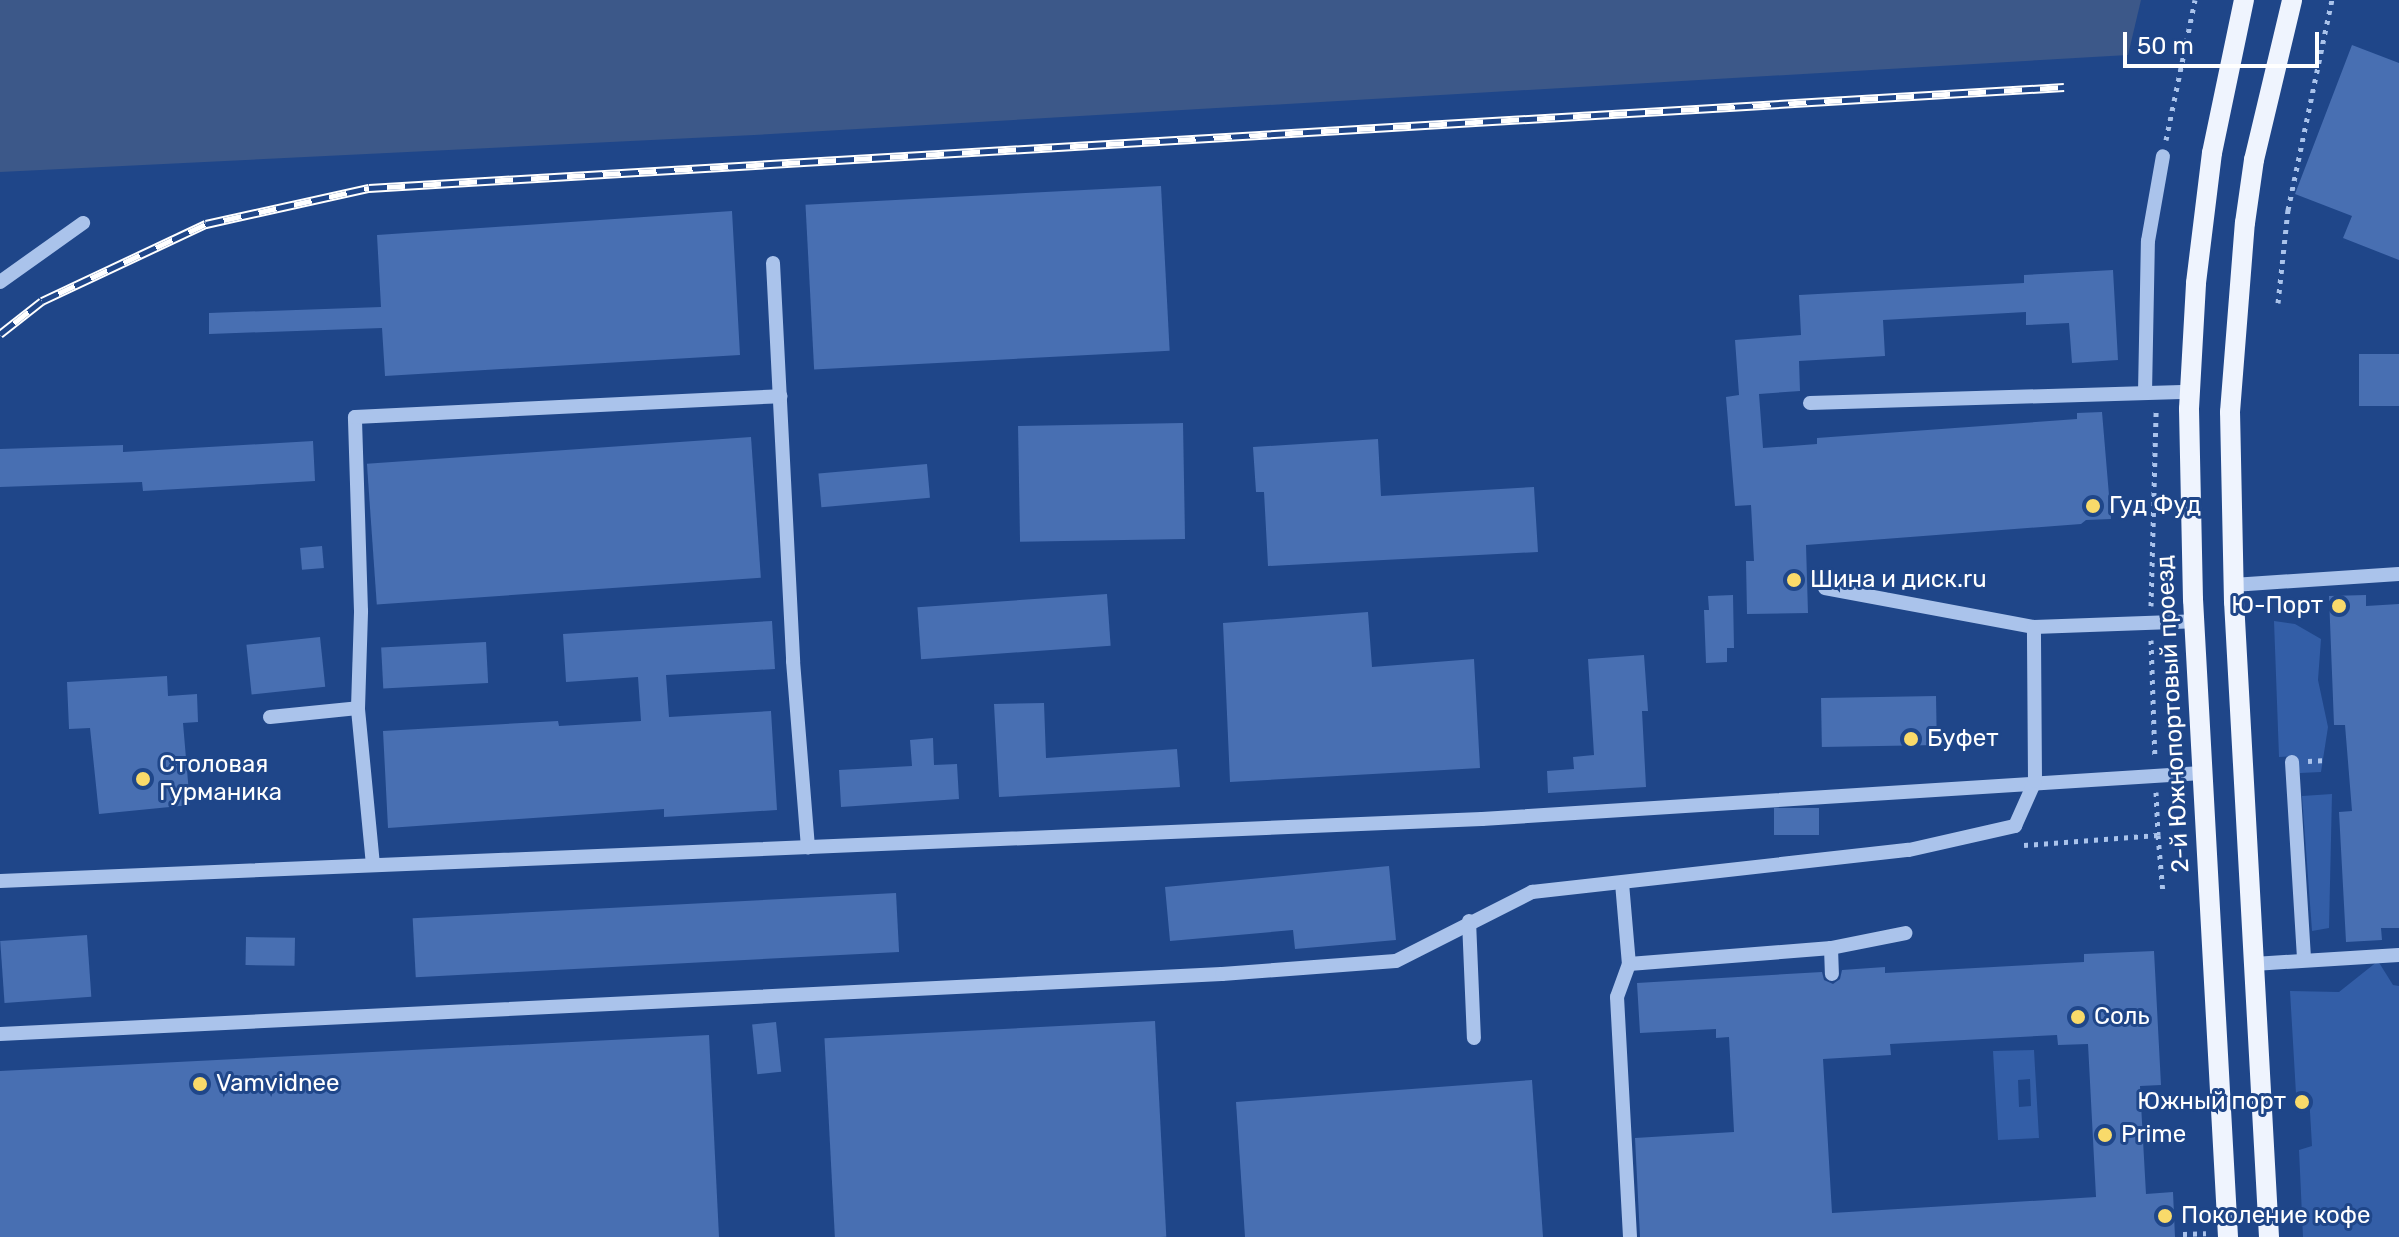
<!DOCTYPE html>
<meta charset="utf-8">
<style>
body{margin:0}
#map{position:relative;width:2399px;height:1237px;overflow:hidden;background:#1f4689;font-family:Rubik,sans-serif}
div>[style]{position:absolute}
.green>*{inset:0;background:#335ea7}
.water>*{inset:0;background:#3c5889}
.building>*{inset:0;background:#486fb2;transform-origin:0 0}
.path>*{height:5px;margin-top:-2.5px;transform-origin:0;background:repeating-linear-gradient(90deg,#aac3eb 0 4px,transparent 0 10px)}
.minor>*{height:14px;margin:-7px;padding:0 7px;transform-origin:7px;border-radius:7px;background:#aac3eb}
.major>*{height:20px;margin:-10px;padding:0 10px;transform-origin:10px;border-radius:10px;background:#eff4fe}
.rail>*{height:9px;margin-top:-4.5px;transform-origin:0;background:repeating-linear-gradient(90deg,#1f4689 0 18px,#fff 0 36px);box-sizing:border-box;border-block:2px solid #fff}
.dots>*{width:22px;height:22px;translate:-50% -50%;box-sizing:border-box;border:4px solid #1f4689;border-radius:50%}
span{translate:-50% -50%;white-space:nowrap;text-align:center;line-height:1.15;-webkit-text-stroke:6px #1f4689;paint-order:stroke}
.poi-label{font-size:24px;color:#fff}
.left{translate:0 -50%;text-align:left}
.right{translate:-100% -50%;text-align:right}
.street-label{font-size:24px;color:#fff}
.scale{position:absolute;left:2123px;top:32px;width:196px;height:36px;box-sizing:border-box;border:4px solid #fff;border-top:0;padding-left:10px;font-size:24px;line-height:28px;white-space:nowrap;color:#fff;-webkit-text-stroke:6px #1f4689;paint-order:stroke}
</style>
<div id="map">
<div class="green">
<i style="clip-path:polygon(2274px 621px,2295px 624px,2321px 639px,2318px 680px,2328px 727px,2321px 772px,2300px 773px,2296px 756px,2279px 757px)"></i>
<i style="clip-path:polygon(2332px 794px,2329px 928px,2312px 931px,2302px 796px)"></i>
<i style="clip-path:polygon(2378px 961px,2393px 985px,2399px 986px,2399px 1237px,2303px 1237px,2299px 1150px,2312px 1146px,2309px 1095px,2296px 1094px,2290px 991px,2339px 992px)"></i>
<i style="clip-path:polygon(evenodd,2034px 1050px,2039px 1138px,1998px 1140px,1993px 1051px,2034px 1050px,2030px 1079px,2031px 1106px,2019px 1107px,2018px 1080px,2030px 1079px)"></i>
</div>
<div class="water">
<i style="clip-path:polygon(0 0,2141px 0,2128px 55px,754px 135px,0 172px)"></i>
</div>
<div class="building">
<i style="clip-path:polygon(2352px 45px,2399px 63px,2399px 260px,2343px 238px,2352px 216px,2295px 194px)"></i>
<i style="left:1161px;top:186px;width:165px;height:356px;rotate:87deg"></i>
<i style="clip-path:polygon(732px 211px,740px 355px,385px 376px,382px 328px,209px 334px,209px 313px,381px 307px,377px 235px)"></i>
<i style="clip-path:polygon(2113px 270px,2118px 360px,2072px 363px,2069px 323px,2026px 325px,2026px 312px,1883px 320px,1885px 356px,1799px 361px,1800px 391px,1759px 394px,1763px 448px,1817px 444px,1817px 438px,2077px 419px,2077px 413px,2102px 412px,2111px 519px,2086px 520px,2081px 524px,1806px 545px,1808px 613px,1747px 614px,1746px 561px,1754px 561px,1751px 505px,1735px 506px,1726px 397px,1739px 395px,1735px 340px,1801px 335px,1799px 295px,2024px 283px,2024px 275px)"></i>
<i style="left:2399px;top:354px;width:52px;height:40px;rotate:90deg"></i>
<i style="left:1183px;top:423px;width:116px;height:165px;rotate:89deg"></i>
<i style="left:751px;top:437px;width:141px;height:385px;rotate:86deg"></i>
<i style="clip-path:polygon(1378px 439px,1381px 496px,1534px 487px,1538px 552px,1268px 566px,1264px 492px,1256px 492px,1253px 447px)"></i>
<i style="clip-path:polygon(313px 441px,315px 481px,143px 491px,142px 482px,0 487px,0 449px,123px 445px,123px 452px)"></i>
<i style="left:927px;top:464px;width:34px;height:109px;rotate:85deg"></i>
<i style="left:322px;top:546px;width:22px;height:22px;rotate:85deg"></i>
<i style="left:1107px;top:594px;width:52px;height:190px;rotate:86deg"></i>
<i style="clip-path:polygon(1733px 595px,1734px 648px,1727px 648px,1727px 662px,1706px 663px,1704px 610px,1709px 610px,1708px 596px)"></i>
<i style="clip-path:polygon(2366px 595px,2366px 606px,2399px 604px,2399px 928px,2381px 928px,2382px 940px,2346px 942px,2339px 812px,2352px 811px,2345px 725px,2334px 725px,2329px 596px)"></i>
<i style="clip-path:polygon(1368px 612px,1372px 667px,1474px 659px,1480px 768px,1230px 782px,1223px 623px)"></i>
<i style="clip-path:polygon(772px 621px,775px 669px,666px 675px,669px 717px,771px 711px,777px 810px,664px 817px,664px 809px,388px 828px,383px 731px,558px 721px,559px 726px,641px 721px,638px 677px,566px 682px,563px 634px)"></i>
<i style="left:320px;top:637px;width:50px;height:74px;rotate:84deg"></i>
<i style="left:486px;top:642px;width:41px;height:105px;rotate:87deg"></i>
<i style="clip-path:polygon(1644px 655px,1648px 711px,1642px 711px,1646px 787px,1548px 793px,1547px 771px,1574px 769px,1573px 757px,1594px 755px,1588px 659px)"></i>
<i style="clip-path:polygon(167px 676px,168px 696px,197px 694px,198px 722px,183px 723px,190px 805px,99px 814px,90px 728px,69px 729px,67px 682px)"></i>
<i style="left:1936px;top:696px;width:49px;height:115px;rotate:89deg"></i>
<i style="clip-path:polygon(1044px 703px,1046px 758px,1177px 749px,1180px 787px,999px 797px,994px 704px)"></i>
<i style="clip-path:polygon(933px 738px,934px 765px,957px 764px,959px 799px,841px 807px,839px 770px,912px 766px,910px 740px)"></i>
<i style="left:1819px;top:808px;width:27px;height:45px;rotate:90deg"></i>
<i style="clip-path:polygon(1389px 866px,1396px 940px,1295px 949px,1293px 930px,1170px 941px,1165px 887px)"></i>
<i style="left:896px;top:893px;width:59px;height:484px;rotate:87deg"></i>
<i style="left:87px;top:935px;width:62px;height:87px;rotate:86deg"></i>
<i style="left:246px;top:937px;width:49px;height:28px;rotate:1deg"></i>
<i style="clip-path:polygon(evenodd,2154px 951px,2161px 1085px,2140px 1086px,2146px 1194px,2173px 1192px,2175px 1237px,1640px 1237px,1635px 1138px,1734px 1132px,1729px 1037px,1716px 1038px,1716px 1029px,1640px 1033px,1637px 983px,1822px 972px,1824px 980px,1833px 984px,1840px 979px,1842px 970px,1885px 967px,1885px 973px,2084px 962px,2084px 954px,2154px 951px,2057px 1035px,2058px 1045px,2088px 1044px,2096px 1197px,1832px 1213px,1823px 1059px,1891px 1055px,1890px 1044px,2057px 1035px)"></i>
<i style="left:1155px;top:1021px;width:216px;height:331px;rotate:87deg"></i>
<i style="left:776px;top:1022px;width:50px;height:24px;rotate:84deg"></i>
<i style="clip-path:polygon(709px 1035px,719px 1237px,0 1237px,0 1071px)"></i>
<i style="clip-path:polygon(1532px 1080px,1543px 1237px,1245px 1237px,1236px 1102px)"></i>
</div>
<div class="path">
<i style="left:2166px;top:140px;width:143px;rotate:-78.3deg"></i>
<i style="left:2278px;top:303px;width:94px;rotate:-83.9deg"></i>
<i style="left:2288px;top:210px;width:215px;rotate:-78.2deg"></i>
<i style="left:2151px;top:606px;width:194px;rotate:-88.5deg"></i>
<i style="left:2151px;top:640px;width:118px;rotate:88.1deg"></i>
<i style="left:2308px;top:761px;width:19px;rotate:-3deg"></i>
<i style="left:2156px;top:792px;width:43px;rotate:87.3deg"></i>
<i style="left:2024px;top:845px;width:134px;rotate:-4.3deg"></i>
<i style="left:2158px;top:835px;width:58px;rotate:85.1deg"></i>
<i style="left:2183px;top:1234px;width:23px;rotate:-2deg"></i>
</div>
<div class="minor">
<i style="left:773px;top:263px;width:399px;rotate:87.1deg"></i>
<i style="left:793px;top:661px;width:187px;rotate:85.4deg"></i>
<i style="left:0;top:282px;width:102px;rotate:-35.4deg"></i>
<i style="left:2145px;top:393px;width:152px;rotate:-88.9deg"></i>
<i style="left:2148px;top:241px;width:86px;rotate:-80deg"></i>
<i style="left:1810px;top:403px;width:380px;rotate:-1.7deg"></i>
<i style="left:2233px;top:585px;width:166px;rotate:-3.8deg"></i>
<i style="left:1825px;top:588px;width:213px;rotate:10.6deg"></i>
<i style="left:2034px;top:627px;width:160px;rotate:-2.1deg"></i>
<i style="left:270px;top:717px;width:88px;rotate:-5.8deg"></i>
<i style="left:2292px;top:762px;width:198px;rotate:86.5deg"></i>
<i style="left:373px;top:865px;width:158px;rotate:-95.5deg"></i>
<i style="left:358px;top:708px;width:97px;rotate:-88.2deg"></i>
<i style="left:361px;top:611px;width:194px;rotate:-91.8deg"></i>
<i style="left:355px;top:417px;width:426px;rotate:-2.8deg"></i>
<i style="left:0;top:881px;width:1483px;rotate:-2.4deg"></i>
<i style="left:1482px;top:819px;width:721px;rotate:-3.66deg"></i>
<i style="left:1622px;top:883px;width:81px;rotate:85.1deg"></i>
<i style="left:1629px;top:964px;width:203px;rotate:-4.5deg"></i>
<i style="left:1831px;top:948px;width:76px;rotate:-11.3deg"></i>
<i style="left:1469px;top:921px;width:117px;rotate:87.6deg"></i>
<i style="left:1831px;top:948px;width:26px;rotate:88deg"></i>
<i style="left:1629px;top:964px;width:35px;rotate:110deg"></i>
<i style="left:1617px;top:997px;width:240px;rotate:86.9deg"></i>
<i style="left:2254px;top:964px;width:145px;rotate:-3.6deg"></i>
<i style="left:0;top:1034px;width:1223px;rotate:-2.81deg"></i>
<i style="left:1222px;top:974px;width:174px;rotate:-4.3deg"></i>
<i style="left:1396px;top:961px;width:153px;rotate:-26.9deg"></i>
<i style="left:1532px;top:892px;width:379px;rotate:-6.4deg"></i>
<i style="left:1909px;top:850px;width:109px;rotate:-12.8deg"></i>
<i style="left:2015px;top:826px;width:49px;rotate:-66deg"></i>
<i style="left:2035px;top:781px;width:154px;rotate:-90.4deg"></i>
</div>
<div class="major">
<i style="left:2228px;top:1237px;width:638px;rotate:-93.14deg"></i>
<i style="left:2193px;top:600px;width:191px;rotate:-91.2deg"></i>
<i style="left:2189px;top:409px;width:126px;rotate:-86.8deg"></i>
<i style="left:2196px;top:283px;width:131px;rotate:-83deg"></i>
<i style="left:2212px;top:153px;width:156px;rotate:-78.2deg"></i>
<i style="left:2269px;top:1237px;width:636px;rotate:-93.15deg"></i>
<i style="left:2234px;top:602px;width:190px;rotate:-91.2deg"></i>
<i style="left:2230px;top:412px;width:190px;rotate:-85.5deg"></i>
<i style="left:2245px;top:223px;width:64px;rotate:-81.9deg"></i>
<i style="left:2254px;top:160px;width:164px;rotate:-76.6deg"></i>
</div>
<div class="rail">
<i style="left:0;top:334px;width:53px;rotate:-38.2deg"></i>
<i style="left:42px;top:301px;width:181px;rotate:-25.2deg"></i>
<i style="left:206px;top:224px;width:167px;rotate:-12.5deg"></i>
<i style="left:369px;top:188px;width:1698px;rotate:-3.41deg"></i>
</div>
<div class="dots">
<i style="left:2093px;top:506px;background:#f9da6a"></i>
<i style="left:1794px;top:580px;background:#f9da6a"></i>
<i style="left:2339px;top:606px;background:#f9da6a"></i>
<i style="left:1911px;top:739px;background:#f9da6a"></i>
<i style="left:143px;top:779px;background:#f9da6a"></i>
<i style="left:2078px;top:1017px;background:#f9da6a"></i>
<i style="left:200px;top:1084px;background:#f9da6a"></i>
<i style="left:2302px;top:1102px;background:#f9da6a"></i>
<i style="left:2105px;top:1135px;background:#f9da6a"></i>
<i style="left:2165px;top:1216px;background:#f9da6a"></i>
</div>
<div class="poi-label">
<span class="left" style="left:2109px;top:506px">Гуд Фуд</span>
<span class="left" style="left:1810px;top:580px">Шина и диск.ru</span>
<span class="right" style="left:2323px;top:606px">Ю-Порт</span>
<span class="left" style="left:1927px;top:739px">Буфет</span>
<span class="left" style="left:159px;top:779px">Столовая<br>Гурманика</span>
<span class="left" style="left:2094px;top:1017px">Соль</span>
<span class="left" style="left:216px;top:1084px">Vamvidnee</span>
<span class="right" style="left:2286px;top:1102px">Южный порт</span>
<span class="left" style="left:2121px;top:1135px">Prime</span>
<span class="left" style="left:2181px;top:1216px">Поколение кофе</span>
</div>
<div class="street-label">
<span style="left:2173px;top:714px;rotate:-93deg">2-й Южнопортовый проезд</span>
</div>
<div class="scale">50 m</div>
</div>
